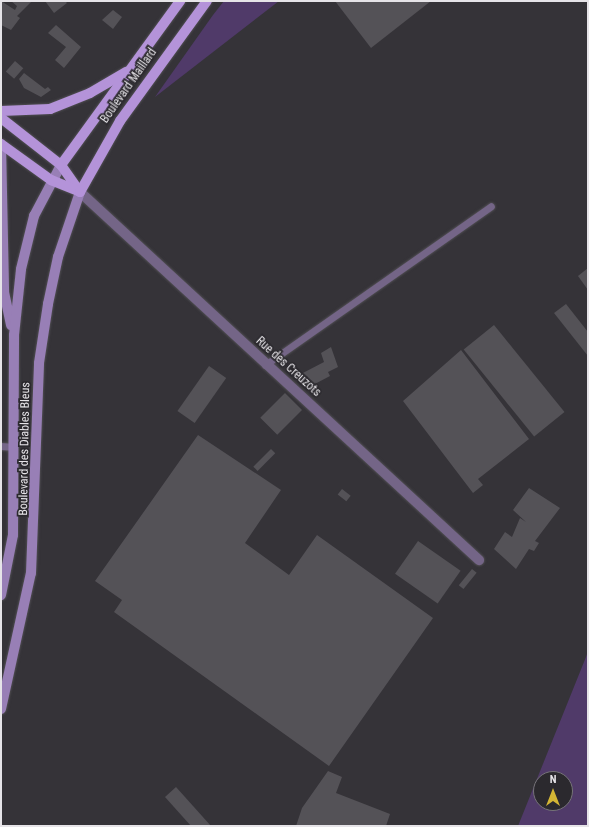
<!DOCTYPE html>
<style>
body{margin:0}
#map{position:relative;width:589px;height:827px;overflow:hidden;background:#353338;font-family:"Roboto Condensed",sans-serif}
div>[style]{position:absolute}
.green>*{inset:0;background:#503a69}
.building>*{inset:0;background:#545257;transform-origin:0 0}
.roads{filter:drop-shadow(0 0 1px #514f54) drop-shadow(0 0 1px #514f54)}
.service>*{height:7px;margin:-3.5px;padding:0 3.5px;transform-origin:3.5px;border-radius:3.5px;background:#746587}
.minor>*{height:10px;margin:-5px;padding:0 5px;transform-origin:5px;border-radius:5px;background:#746587}
.secondary>*{height:10px;margin:-5px;padding:0 5px;transform-origin:5px;border-radius:5px;background:#987fb6}
.primary>*{height:10px;margin:-5px;padding:0 5px;transform-origin:5px;border-radius:5px;background:#b493d9}
span{translate:-50% -50%;white-space:nowrap;text-align:center;line-height:1.15;-webkit-text-stroke:3.5px #2b292e;paint-order:stroke}
.street-label{font-size:12px;color:#e6e4e8}
.frame{position:absolute;inset:0;border:2px solid #e6e4e8;pointer-events:none}
.north{position:absolute;left:533px;top:771px;width:40px;height:40px;box-sizing:border-box;background:#2b292e;border:1px solid #767478;border-radius:50%;rotate:0deg;font-size:11px;font-weight:700;line-height:16px;text-align:center;color:#e6e4e8}
.north::after{content:'';display:block;margin:auto;width:14px;height:18px;background:#d4b635;clip-path:polygon(50% 0,100% 100%,50% 72%,0 100%)}
</style>
<div id="map">
<div class="green">
<i style="clip-path:polygon(224px 1px,279px 1px,155px 97px,213px 15px)"></i>
<i style="clip-path:polygon(evenodd,588px 651px,588px 826px,518px 826px,586px 657px,588px 651px,541px 779px,565px 779px,565px 803px,541px 803px,541px 779px)"></i>
</div>
<div class="building">
<i style="clip-path:polygon(1px 1px,15px 10px,17px 6px,11px 1px,32px 1px,17px 16px,20px 18px,11px 30px,1px 25px)"></i>
<i style="clip-path:polygon(45px 1px,65px 1px,67px 3px,54px 13px)"></i>
<i style="clip-path:polygon(335px 1px,431px 1px,371px 48px)"></i>
<i style="clip-path:polygon(113px 10px,122px 17px,113px 29px,102px 20px)"></i>
<i style="clip-path:polygon(56px 25px,81px 47px,64px 68px,55px 60px,66px 47px,48px 33px)"></i>
<i style="left:15px;top:61px;width:11px;height:14px;rotate:41deg"></i>
<i style="clip-path:polygon(24px 73px,45px 89px,48px 87px,51px 90px,41px 97px,24px 88px,19px 79px)"></i>
<i style="clip-path:polygon(588px 268px,588px 290px,578px 276px)"></i>
<i style="clip-path:polygon(566px 304px,588px 332px,588px 356px,554px 313px)"></i>
<i style="left:494px;top:325px;width:112px;height:39px;rotate:51deg"></i>
<i style="clip-path:polygon(331px 347px,338px 367px,328px 372px,330px 376px,311px 386px,299px 375px,324px 362px,321px 353px)"></i>
<i style="clip-path:polygon(461px 350px,529px 439px,478px 479px,483px 485px,473px 493px,403px 401px)"></i>
<i style="left:209px;top:366px;width:21px;height:55px;rotate:35deg"></i>
<i style="left:285px;top:393px;width:24px;height:35px;rotate:45deg"></i>
<i style="clip-path:polygon(198px 435px,281px 490px,245px 543px,289px 575px,317px 535px,433px 618px,329px 766px,114px 612px,122px 600px,95px 581px)"></i>
<i style="left:271px;top:449px;width:6px;height:25px;rotate:45deg"></i>
<i style="clip-path:polygon(529px 488px,560px 508px,535px 541px,539px 543px,534px 551px,529px 549px,516px 569px,494px 549px,505px 532px,512px 537px,520px 518px,526px 522px,513px 510px)"></i>
<i style="left:342px;top:489px;width:11px;height:7px;rotate:38deg"></i>
<i style="left:418px;top:541px;width:52px;height:40px;rotate:35deg"></i>
<i style="left:472px;top:569px;width:6px;height:21px;rotate:39deg"></i>
<i style="clip-path:polygon(328px 771px,342px 777px,336px 793px,390px 814px,386px 826px,296px 826px,302px 808px)"></i>
<i style="clip-path:polygon(176px 787px,211px 826px,191px 826px,165px 797px)"></i>
</div>
<div class="roads">
<div class="service">
<i style="left:265px;top:365px;width:276px;rotate:-35.1deg"></i>
<i style="left:1px;top:446px;width:13px;rotate:4deg"></i>
</div>
<div class="minor">
<i style="left:80px;top:192px;width:543px;rotate:42.69deg"></i>
</div>
<div class="secondary">
<i style="left:1px;top:144px;width:148px;rotate:88.8deg"></i>
<i style="left:4px;top:292px;width:34px;rotate:78deg"></i>
<i style="left:1px;top:595px;width:61px;rotate:-78.7deg"></i>
<i style="left:13px;top:535px;width:200px;rotate:-89.7deg"></i>
<i style="left:14px;top:335px;width:66px;rotate:-83.9deg"></i>
<i style="left:21px;top:269px;width:55px;rotate:-76.2deg"></i>
<i style="left:34px;top:216px;width:58px;rotate:-62.1deg"></i>
<i style="left:1px;top:709px;width:139px;rotate:-77.6deg"></i>
<i style="left:31px;top:573px;width:210px;rotate:-87.8deg"></i>
<i style="left:39px;top:363px;width:60px;rotate:-81.3deg"></i>
<i style="left:48px;top:304px;width:48px;rotate:-78deg"></i>
<i style="left:58px;top:257px;width:69px;rotate:-71.3deg"></i>
</div>
<div class="primary">
<i style="left:1px;top:111px;width:49px;rotate:-2.3deg"></i>
<i style="left:50px;top:109px;width:43px;rotate:-21.8deg"></i>
<i style="left:90px;top:93px;width:42px;rotate:-30.3deg"></i>
<i style="left:1px;top:118px;width:76px;rotate:38.1deg"></i>
<i style="left:61px;top:165px;width:33px;rotate:55deg"></i>
<i style="left:1px;top:144px;width:62px;rotate:35.8deg"></i>
<i style="left:51px;top:180px;width:31px;rotate:22deg"></i>
<i style="left:61px;top:165px;width:203px;rotate:-54deg"></i>
<i style="left:80px;top:192px;width:81px;rotate:-60.6deg"></i>
<i style="left:120px;top:121px;width:148px;rotate:-54.1deg"></i>
</div>
</div>
<div class="street-label">
<span style="left:129px;top:86px;rotate:-55deg">Boulevard Maillard</span>
<span style="left:288px;top:367px;rotate:42deg">Rue des Creuzots</span>
<span style="left:25px;top:449px;rotate:-89deg">Boulevard des Diables Bleus</span>
</div>
<div class="frame"></div>
<div class="north">N</div>
</div>
